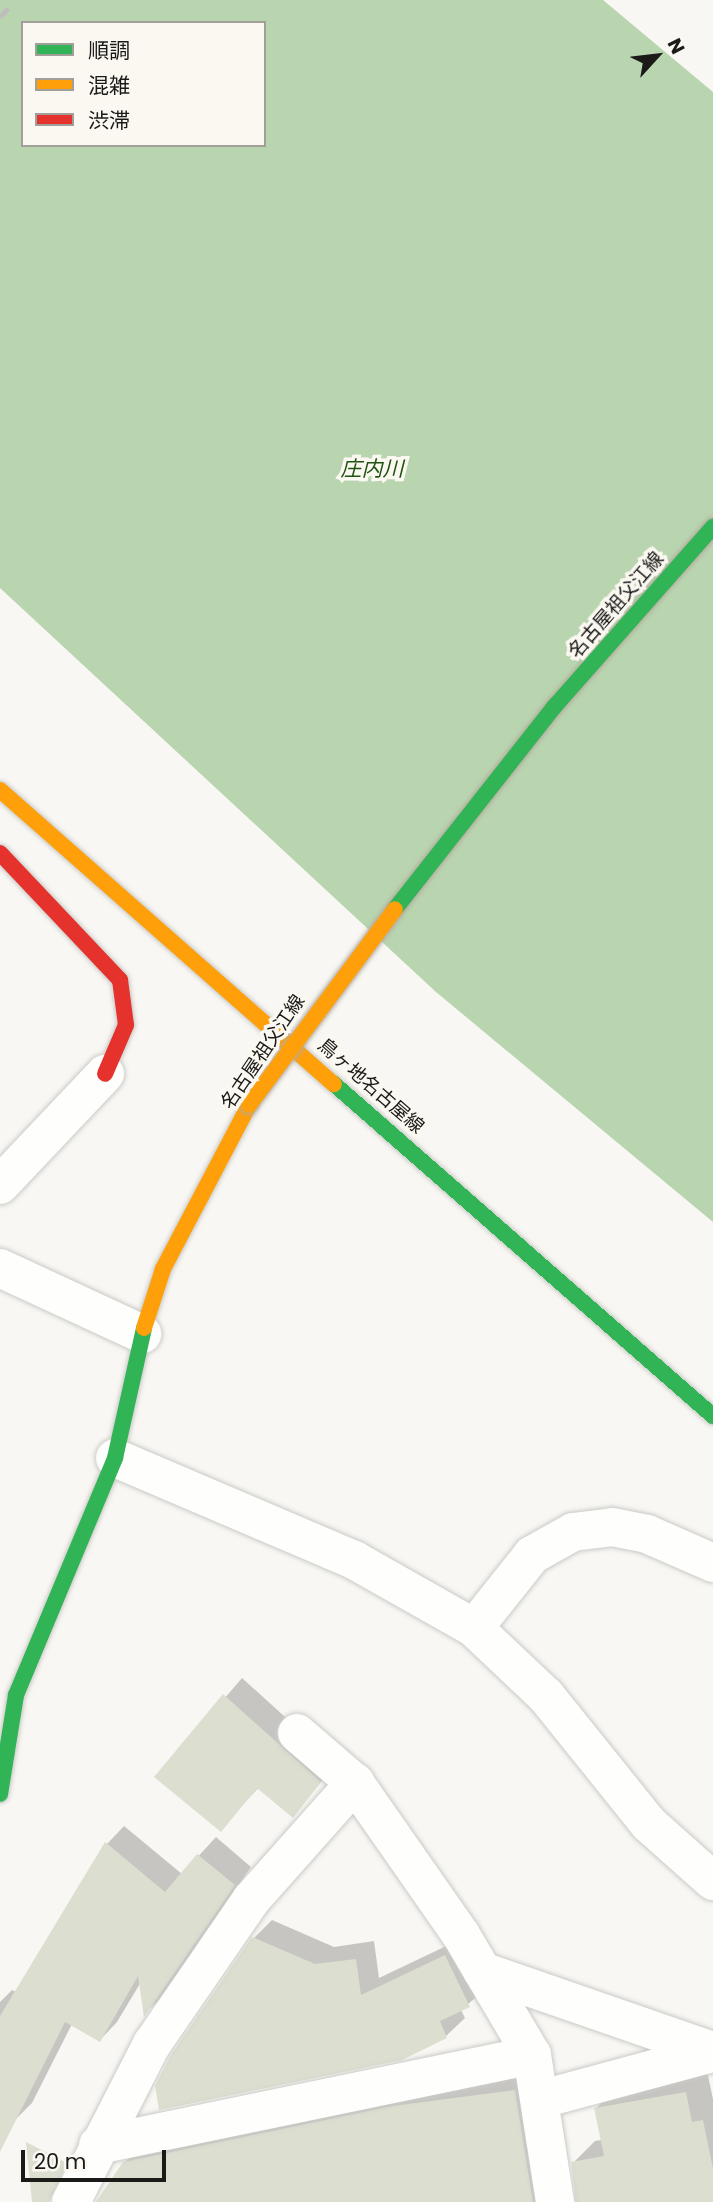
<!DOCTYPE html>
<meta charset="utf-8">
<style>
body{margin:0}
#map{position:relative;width:713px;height:2202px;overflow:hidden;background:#f8f7f3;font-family:Poppins,"Noto Sans JP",sans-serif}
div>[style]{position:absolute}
.water>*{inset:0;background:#b9d5b0}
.shadow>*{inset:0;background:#0003}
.building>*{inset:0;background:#dcded0}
.roads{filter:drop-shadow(0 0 2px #cacac7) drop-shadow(0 0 2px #cacac7)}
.street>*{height:38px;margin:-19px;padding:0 19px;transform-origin:19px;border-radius:19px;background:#fefefd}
.fast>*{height:16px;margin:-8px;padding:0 8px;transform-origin:8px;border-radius:8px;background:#30b455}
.slow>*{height:16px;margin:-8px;padding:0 8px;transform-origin:8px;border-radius:8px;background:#ff9f0a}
.jam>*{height:16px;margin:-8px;padding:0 8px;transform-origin:8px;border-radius:8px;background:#e5322d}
.rail>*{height:5px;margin-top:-2.5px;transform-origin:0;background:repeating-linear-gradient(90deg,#bebebd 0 12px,transparent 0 24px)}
.bridges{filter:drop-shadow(0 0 2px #b3ab9e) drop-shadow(0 0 2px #b3ab9e)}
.fast-bridge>*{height:16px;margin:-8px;padding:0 8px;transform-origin:8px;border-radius:8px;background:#30b455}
.slow-bridge>*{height:16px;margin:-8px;padding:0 8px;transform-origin:8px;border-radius:8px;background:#ff9f0a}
span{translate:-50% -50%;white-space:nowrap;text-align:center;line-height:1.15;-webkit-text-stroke:7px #faf8f1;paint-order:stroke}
.street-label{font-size:19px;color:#1b1a18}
.water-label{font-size:21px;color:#1e540f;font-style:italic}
.legend{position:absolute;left:21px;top:21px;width:245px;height:126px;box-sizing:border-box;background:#faf8f1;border:2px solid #a19f9a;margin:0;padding:9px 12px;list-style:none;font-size:21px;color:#1b1a18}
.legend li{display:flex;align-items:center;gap:14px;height:35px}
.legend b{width:35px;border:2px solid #a19f9a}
.north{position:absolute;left:622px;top:21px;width:70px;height:70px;-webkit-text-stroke:5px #faf8f1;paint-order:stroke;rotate:63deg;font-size:19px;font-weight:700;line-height:28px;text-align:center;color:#1b1a18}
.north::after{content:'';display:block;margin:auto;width:24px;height:32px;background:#1b1a18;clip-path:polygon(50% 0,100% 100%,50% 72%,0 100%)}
.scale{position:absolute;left:21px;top:2150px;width:145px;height:32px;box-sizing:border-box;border:4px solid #1b1a18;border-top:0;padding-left:9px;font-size:21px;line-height:24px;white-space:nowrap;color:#1b1a18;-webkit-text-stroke:5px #faf8f1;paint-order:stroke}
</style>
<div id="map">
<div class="water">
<i style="clip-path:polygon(evenodd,0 0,603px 0,713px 92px,713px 1222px,436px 992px,0 588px,0 0,23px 23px,264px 23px,264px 145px,23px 145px,23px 23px)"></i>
</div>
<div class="shadow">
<i style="clip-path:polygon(242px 1678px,337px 1764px,292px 1815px,259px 1787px,221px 1829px,157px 1777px)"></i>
<i style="clip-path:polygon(124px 1826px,182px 1874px,216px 1837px,251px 1867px,162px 1997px,145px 2013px,141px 1982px,117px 2022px,100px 2040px,72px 2024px,32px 2103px,14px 2121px,0 2114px,0 2002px,12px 1990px,16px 1992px,107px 1844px)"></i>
<i style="clip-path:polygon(272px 1920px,334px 1947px,374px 1941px,379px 1978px,463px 1938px,487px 1988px,461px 2010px,465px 2018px,446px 2036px,401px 2058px,254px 1938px)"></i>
<i style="clip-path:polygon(707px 2071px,713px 2099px,713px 2202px,576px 2202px,573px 2163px,595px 2141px,602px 2140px,596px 2108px,618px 2087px)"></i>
<i style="clip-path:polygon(533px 2073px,564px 2202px,102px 2202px,124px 2163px,143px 2144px)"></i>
</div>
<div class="building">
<i style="clip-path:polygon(223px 1694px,321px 1782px,293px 1818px,257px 1788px,221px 1832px,154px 1777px)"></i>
<i style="clip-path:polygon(105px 1842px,165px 1892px,197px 1854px,235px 1885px,144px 2017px,138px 1976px,100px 2042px,65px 2022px,0 2152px,0 2016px)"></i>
<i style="clip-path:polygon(252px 1937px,315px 1964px,356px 1959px,361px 1995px,445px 1955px,470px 2007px,440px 2021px,447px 2038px,402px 2060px,159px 2110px,155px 2086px,171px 2055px)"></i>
<i style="clip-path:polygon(515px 2090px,533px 2202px,96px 2202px,123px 2162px,392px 2106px)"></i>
<i style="clip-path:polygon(686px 2092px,692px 2122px,703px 2120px,713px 2169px,713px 2202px,576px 2202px,571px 2162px,604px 2156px,594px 2108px)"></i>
<i style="clip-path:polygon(26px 2142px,67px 2163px,49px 2202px,32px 2202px)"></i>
</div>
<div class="roads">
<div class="street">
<i style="left:0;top:1185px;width:153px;rotate:-46.6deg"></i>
<i style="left:0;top:1268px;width:157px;rotate:24.9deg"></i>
<i style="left:115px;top:1458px;width:260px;rotate:23.1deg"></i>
<i style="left:354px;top:1560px;width:138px;rotate:29.5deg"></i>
<i style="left:474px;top:1628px;width:99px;rotate:43.4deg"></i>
<i style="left:546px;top:1696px;width:164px;rotate:51.2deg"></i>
<i style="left:649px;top:1824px;width:86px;rotate:41.7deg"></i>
<i style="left:474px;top:1628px;width:93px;rotate:-51.5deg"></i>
<i style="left:532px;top:1555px;width:47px;rotate:-29.3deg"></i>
<i style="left:573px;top:1532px;width:39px;rotate:-7deg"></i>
<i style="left:612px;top:1527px;width:36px;rotate:11deg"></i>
<i style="left:647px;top:1534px;width:72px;rotate:23.7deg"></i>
<i style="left:297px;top:1733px;width:77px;rotate:40.8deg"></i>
<i style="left:355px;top:1783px;width:185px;rotate:55.1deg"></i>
<i style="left:461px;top:1935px;width:139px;rotate:59.4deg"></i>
<i style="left:532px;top:2055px;width:149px;rotate:81.1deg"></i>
<i style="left:482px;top:1971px;width:244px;rotate:19.1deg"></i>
<i style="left:542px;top:2099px;width:177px;rotate:-15.1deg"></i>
<i style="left:98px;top:2145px;width:443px;rotate:-11.7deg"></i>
<i style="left:71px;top:2202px;width:178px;rotate:-62.9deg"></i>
<i style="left:152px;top:2044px;width:175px;rotate:-55.5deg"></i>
<i style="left:251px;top:1900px;width:157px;rotate:-48.4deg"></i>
</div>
<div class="fast">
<i style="left:334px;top:1084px;width:504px;rotate:41.22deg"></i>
<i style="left:0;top:1794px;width:100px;rotate:-80.8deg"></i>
<i style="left:16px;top:1695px;width:257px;rotate:-67.3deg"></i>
<i style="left:115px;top:1458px;width:133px;rotate:-77.4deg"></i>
</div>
<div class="slow">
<i style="left:0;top:790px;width:445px;rotate:41.4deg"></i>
<i style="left:144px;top:1328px;width:62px;rotate:-72.1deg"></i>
<i style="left:163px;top:1269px;width:185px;rotate:-62.3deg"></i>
</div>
<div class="jam">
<i style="left:0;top:853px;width:175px;rotate:46.6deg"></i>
<i style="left:120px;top:980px;width:45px;rotate:82.4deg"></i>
<i style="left:126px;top:1025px;width:53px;rotate:113.2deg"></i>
</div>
</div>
<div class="rail">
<i style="left:0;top:17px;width:23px;rotate:-47deg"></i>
</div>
<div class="bridges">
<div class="fast-bridge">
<i style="left:395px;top:909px;width:258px;rotate:-51.8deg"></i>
<i style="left:555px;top:706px;width:239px;rotate:-48.6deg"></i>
</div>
<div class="slow-bridge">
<i style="left:249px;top:1105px;width:244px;rotate:-53.3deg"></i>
</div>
</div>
<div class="street-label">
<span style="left:616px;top:605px;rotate:-49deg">名古屋祖父江線</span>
<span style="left:263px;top:1052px;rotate:-56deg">名古屋祖父江線</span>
<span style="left:371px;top:1086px;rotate:41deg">鳥ヶ地名古屋線</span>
</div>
<div class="water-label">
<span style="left:372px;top:469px">庄内川</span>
</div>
<ul class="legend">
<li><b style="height:9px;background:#30b455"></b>順調</li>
<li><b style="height:9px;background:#ff9f0a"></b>混雑</li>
<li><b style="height:9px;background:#e5322d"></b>渋滞</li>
</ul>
<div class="north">N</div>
<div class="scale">20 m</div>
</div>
